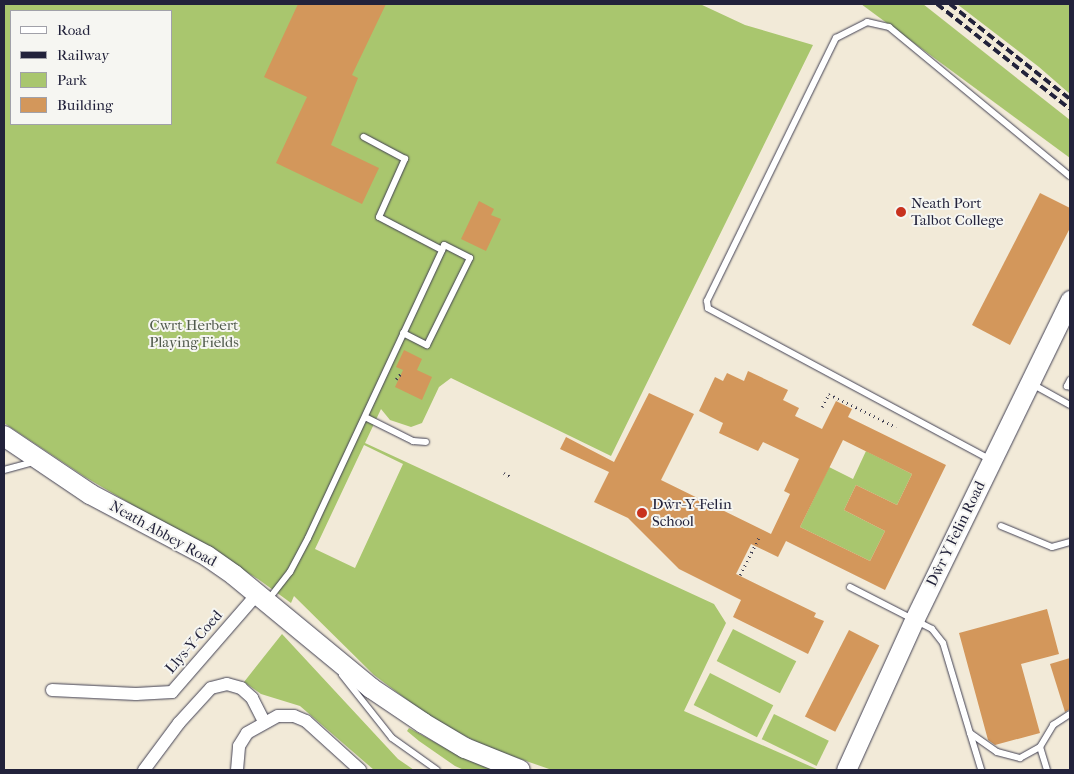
<!DOCTYPE html>
<meta charset="utf-8">
<style>
body{margin:0}
#map{position:relative;width:1074px;height:774px;overflow:hidden;background:#f2ead8;font-family:"IM FELL French Canon",serif}
div>[style]{position:absolute}
.green>*{inset:0;background:#a9c66e;transform-origin:0 0}
.building>*{inset:0;background:#d3975b;transform-origin:0 0}
.path>*{height:2.5px;margin-top:-1.25px;transform-origin:0;background:repeating-linear-gradient(90deg,#414053 0 1px,transparent 0 5px)}
.roads{filter:drop-shadow(0 0 1px #414053) drop-shadow(0 0 1px #414053)}
.lane>*{height:6px;margin:-3px;padding:0 3px;transform-origin:3px;border-radius:3px;background:#fff}
.street>*{height:12px;margin:-6px;padding:0 6px;transform-origin:6px;border-radius:6px;background:#fff}
.secondary>*{height:19px;margin:-9.5px;padding:0 9.5px;transform-origin:9.5px;border-radius:9.5px;background:#fff}
.primary>*{height:20px;margin:-10px;padding:0 10px;transform-origin:10px;border-radius:10px;background:#fff}
.rail>*{height:4px;margin-top:-2px;transform-origin:0;background:repeating-linear-gradient(90deg,#22223b 0 8px,transparent 0 12px)}
.dots>*{width:14px;height:14px;translate:-50% -50%;box-sizing:border-box;border:2px solid #f6f6f2;border-radius:50%}
span{translate:-50% -50%;white-space:nowrap;text-align:center;line-height:1.15;-webkit-text-stroke:4px #f6f6f2;paint-order:stroke}
.poi-label{font-size:15px;color:#22223b}
.left{translate:0 -50%;text-align:left}
.park-label{font-size:15px;color:#515b4d}
.street-label{font-size:15px;color:#22223b}
.frame{position:absolute;inset:0;border:5px solid #22223b;pointer-events:none}
.legend{position:absolute;left:10px;top:10px;width:162px;height:115px;box-sizing:border-box;background:#f6f6f2;border:1px solid #a1a1a9;margin:0;padding:6px 9px;list-style:none;font-size:15px;color:#22223b}
.legend li{display:flex;align-items:center;gap:10px;height:25px}
.legend b{width:25px;border:1px solid #a1a1a9}
</style>
<div id="map">
<div class="green">
<i style="clip-path:polygon(evenodd,4px 4px,700px 4px,745px 25px,813px 45px,611px 456px,451px 378px,439px 387px,422px 423px,411px 427px,390px 420px,381px 409px,365px 443px,714px 604px,726px 623px,684px 711px,819px 770px,552px 770px,486px 747px,434px 720px,374px 675px,294px 596px,291px 603px,258px 579px,85px 477px,4px 423px,4px 4px,11px 11px,171px 11px,171px 124px,11px 124px,11px 11px,4px 4px,364px 445px,403px 464px,355px 568px,315px 549px,364px 445px)"></i>
<i style="clip-path:polygon(861px 4px,923px 4px,1070px 120px,1070px 158px)"></i>
<i style="clip-path:polygon(957px 4px,1070px 4px,1070px 94px,1039px 67px)"></i>
<i style="clip-path:polygon(866px 451px,912px 474px,897px 505px,856px 485px,844px 510px,885px 531px,870px 561px,800px 527px,829px 467px,853px 479px)"></i>
<i style="left:733px;top:629px;width:71px;height:36px;rotate:27deg"></i>
<i style="clip-path:polygon(282px 634px,398px 759px,414px 770px,374px 770px,300px 706px,261px 694px,244px 682px)"></i>
<i style="left:710px;top:673px;width:71px;height:36px;rotate:27deg"></i>
<i style="left:774px;top:714px;width:61px;height:28px;rotate:26deg"></i>
<i style="clip-path:polygon(409px 728px,460px 756px,494px 770px,464px 770px,455px 766px,419px 741px,407px 731px)"></i>
</div>
<div class="building">
<i style="clip-path:polygon(298px 4px,386px 4px,352px 75px,358px 78px,331px 145px,379px 168px,362px 204px,276px 163px,307px 97px,264px 77px)"></i>
<i style="clip-path:polygon(1040px 193px,1070px 208px,1070px 228px,1010px 345px,972px 325px)"></i>
<i style="clip-path:polygon(479px 201px,494px 209px,491px 215px,501px 219px,486px 251px,461px 239px)"></i>
<i style="clip-path:polygon(404px 350px,422px 359px,417px 370px,432px 377px,422px 400px,395px 387px,403px 370px,396px 367px)"></i>
<i style="clip-path:polygon(evenodd,748px 371px,788px 390px,783px 400px,799px 408px,795px 416px,822px 429px,836px 401px,852px 409px,848px 417px,946px 465px,885px 590px,786px 541px,778px 557px,751px 544px,736px 574px,816px 613px,814px 617px,824px 621px,808px 654px,733px 617px,741px 600px,679px 569px,628px 518px,594px 502px,609px 472px,560px 449px,566px 437px,614px 462px,649px 393px,694px 414px,661px 480px,771px 534px,790px 494px,784px 491px,799px 459px,763px 442px,758px 451px,719px 433px,723px 423px,699px 411px,715px 377px,723px 381px,727px 373px,744px 381px,748px 371px,843px 440px,912px 474px,897px 505px,856px 485px,844px 510px,885px 531px,870px 561px,800px 527px,843px 440px)"></i>
<i style="clip-path:polygon(1047px 609px,1059px 654px,1021px 664px,1040px 733px,995px 745px,988px 740px,959px 633px)"></i>
<i style="left:849px;top:630px;width:34px;height:97px;rotate:27deg"></i>
<i style="clip-path:polygon(1070px 658px,1070px 709px,1065px 712px,1050px 664px)"></i>
</div>
<div class="path">
<i style="left:396px;top:379px;width:9px;rotate:-49deg"></i>
<i style="left:822px;top:407px;width:15px;rotate:-62deg"></i>
<i style="left:829px;top:394px;width:75px;rotate:26.2deg"></i>
<i style="left:504px;top:473px;width:8px;rotate:30deg"></i>
<i style="left:740px;top:575px;width:42px;rotate:-63.4deg"></i>
</div>
<div class="roads">
<div class="lane">
<i style="left:403px;top:333px;width:27px;rotate:27deg"></i>
<i style="left:427px;top:345px;width:97px;rotate:-63.7deg"></i>
<i style="left:470px;top:258px;width:29px;rotate:-153deg"></i>
<i style="left:444px;top:245px;width:5px;rotate:112deg"></i>
<i style="left:1070px;top:380px;width:7px;rotate:117deg"></i>
<i style="left:1067px;top:386px;width:3px;rotate:18deg"></i>
<i style="left:1032px;top:384px;width:43px;rotate:28.9deg"></i>
<i style="left:365px;top:417px;width:54px;rotate:26.6deg"></i>
<i style="left:413px;top:441px;width:13px;rotate:4deg"></i>
<i style="left:991px;top:460px;width:321px;rotate:-151.8deg"></i>
<i style="left:708px;top:308px;width:7px;rotate:-98deg"></i>
<i style="left:707px;top:301px;width:293px;rotate:-63.9deg"></i>
<i style="left:836px;top:38px;width:35px;rotate:-27deg"></i>
<i style="left:867px;top:22px;width:23px;rotate:13deg"></i>
<i style="left:889px;top:27px;width:234px;rotate:39.5deg"></i>
<i style="left:4px;top:470px;width:31px;rotate:-15deg"></i>
<i style="left:1001px;top:526px;width:55px;rotate:22.4deg"></i>
<i style="left:1052px;top:547px;width:19px;rotate:-16deg"></i>
<i style="left:850px;top:587px;width:92px;rotate:27.1deg"></i>
<i style="left:932px;top:629px;width:18px;rotate:52deg"></i>
<i style="left:943px;top:643px;width:94px;rotate:73.3deg"></i>
<i style="left:970px;top:733px;width:33px;rotate:35deg"></i>
<i style="left:997px;top:752px;width:24px;rotate:15deg"></i>
<i style="left:1020px;top:758px;width:23px;rotate:-29deg"></i>
<i style="left:1040px;top:747px;width:26px;rotate:-59deg"></i>
<i style="left:1053px;top:725px;width:20px;rotate:-33deg"></i>
<i style="left:268px;top:600px;width:36px;rotate:-52deg"></i>
<i style="left:290px;top:572px;width:38px;rotate:-62deg"></i>
<i style="left:308px;top:538px;width:318px;rotate:-65deg"></i>
<i style="left:442px;top:250px;width:71px;rotate:-152.4deg"></i>
<i style="left:379px;top:217px;width:64px;rotate:-65.9deg"></i>
<i style="left:405px;top:159px;width:47px;rotate:-151.8deg"></i>
<i style="left:342px;top:675px;width:80px;rotate:51.6deg"></i>
<i style="left:392px;top:738px;width:55px;rotate:35.4deg"></i>
<i style="left:970px;top:733px;width:39px;rotate:73deg"></i>
<i style="left:1040px;top:747px;width:24px;rotate:73deg"></i>
</div>
<div class="street">
<i style="left:52px;top:690px;width:84px;rotate:2.7deg"></i>
<i style="left:136px;top:694px;width:36px;rotate:-3deg"></i>
<i style="left:172px;top:692px;width:133px;rotate:-49deg"></i>
<i style="left:144px;top:770px;width:59px;rotate:-53.3deg"></i>
<i style="left:179px;top:723px;width:47px;rotate:-47.6deg"></i>
<i style="left:211px;top:688px;width:16px;rotate:-14deg"></i>
<i style="left:227px;top:684px;width:15px;rotate:16deg"></i>
<i style="left:241px;top:688px;width:15px;rotate:42deg"></i>
<i style="left:252px;top:698px;width:27px;rotate:63deg"></i>
<i style="left:237px;top:770px;width:24px;rotate:-85deg"></i>
<i style="left:239px;top:746px;width:15px;rotate:-58deg"></i>
<i style="left:247px;top:733px;width:35px;rotate:-29deg"></i>
<i style="left:278px;top:716px;width:16px"></i>
<i style="left:294px;top:716px;width:13px;rotate:23deg"></i>
<i style="left:306px;top:721px;width:73px;rotate:42.2deg"></i>
</div>
<div class="secondary">
<i style="left:846px;top:770px;width:167px;rotate:-65.6deg"></i>
<i style="left:915px;top:618px;width:354px;rotate:-64deg"></i>
</div>
<div class="primary">
<i style="left:4px;top:436px;width:104px;rotate:34deg"></i>
<i style="left:90px;top:494px;width:132px;rotate:27.9deg"></i>
<i style="left:207px;top:556px;width:33px;rotate:35deg"></i>
<i style="left:234px;top:575px;width:178px;rotate:39.5deg"></i>
<i style="left:371px;top:688px;width:63px;rotate:33.9deg"></i>
<i style="left:423px;top:723px;width:49px;rotate:30.8deg"></i>
<i style="left:465px;top:748px;width:59px;rotate:21.8deg"></i>
</div>
</div>
<div class="rail">
<i style="left:937px;top:4px;width:169px;rotate:38.3deg"></i>
<i style="left:950px;top:4px;width:153px;rotate:38.4deg"></i>
</div>
<div class="dots">
<i style="left:901px;top:212px;background:#c8321e"></i>
<i style="left:642px;top:513px;background:#c8321e"></i>
</div>
<div class="poi-label">
<span class="left" style="left:911px;top:212px">Neath Port<br>Talbot College</span>
<span class="left" style="left:652px;top:513px">Dŵr-Y-Felin<br>School</span>
</div>
<div class="park-label">
<span style="left:194px;top:334px">Cwrt Herbert<br>Playing Fields</span>
</div>
<div class="street-label">
<span style="left:163px;top:534px;rotate:29deg">Neath Abbey Road</span>
<span style="left:956px;top:534px;rotate:-64deg">Dŵr Y Felin Road</span>
<span style="left:194px;top:642px;rotate:-49deg">Llys-Y-Coed</span>
</div>
<div class="frame"></div>
<ul class="legend">
<li><b style="height:6px;background:#fff"></b>Road</li>
<li><b style="height:6px;background:#22223b"></b>Railway</li>
<li><b style="height:14px;background:#a9c66e"></b>Park</li>
<li><b style="height:14px;background:#d3975b"></b>Building</li>
</ul>
</div>
